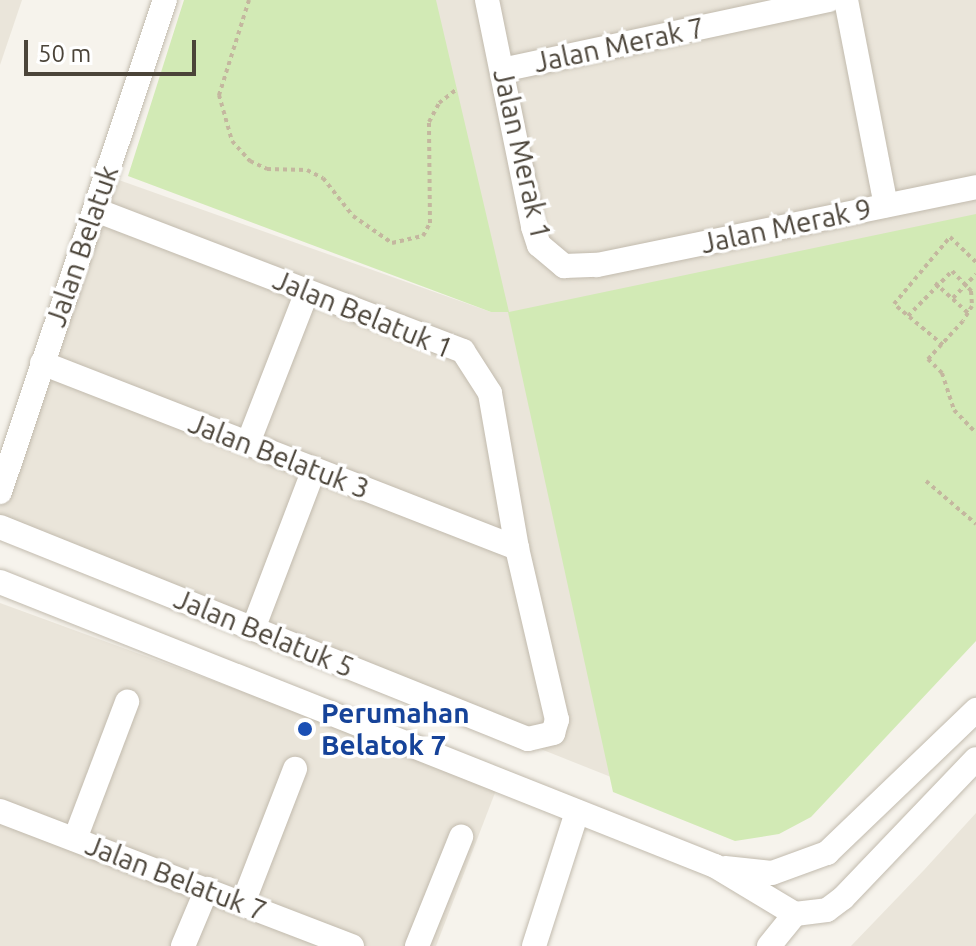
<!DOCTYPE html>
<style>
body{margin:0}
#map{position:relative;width:976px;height:946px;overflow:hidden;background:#f6f3ec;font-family:Ubuntu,sans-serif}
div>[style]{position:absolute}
.residential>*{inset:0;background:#eae5da}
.green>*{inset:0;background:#d2eab5}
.path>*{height:4px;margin-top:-2px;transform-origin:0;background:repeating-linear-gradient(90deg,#c4b79f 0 4px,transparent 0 8px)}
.roads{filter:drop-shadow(0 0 2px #c2bbae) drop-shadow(0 0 2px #c2bbae)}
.minor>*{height:24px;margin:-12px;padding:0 12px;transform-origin:12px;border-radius:12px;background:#fff}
.dots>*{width:22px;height:22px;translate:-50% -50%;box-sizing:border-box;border:4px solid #fff;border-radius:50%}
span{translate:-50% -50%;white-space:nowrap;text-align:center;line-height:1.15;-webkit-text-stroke:7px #fff;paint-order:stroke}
.street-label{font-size:28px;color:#4b4439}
.transit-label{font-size:28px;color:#164399;font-weight:700}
.left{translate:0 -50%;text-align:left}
.scale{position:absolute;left:24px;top:40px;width:172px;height:36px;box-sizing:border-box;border:4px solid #4b4439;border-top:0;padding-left:10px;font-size:24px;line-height:28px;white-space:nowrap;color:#4b4439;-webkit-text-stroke:6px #fff;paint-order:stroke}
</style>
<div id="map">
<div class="residential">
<i style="clip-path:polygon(0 0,22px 0,0 65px)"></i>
<i style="clip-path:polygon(433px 0,976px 0,976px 214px,611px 777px,0 534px,0 506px,116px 179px,491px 312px,508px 312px)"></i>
<i style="clip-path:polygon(0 603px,498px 785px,436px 946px,0 946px)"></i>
<i style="clip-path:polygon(976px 813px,976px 946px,851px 946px,924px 870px)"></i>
</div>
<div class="green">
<i style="clip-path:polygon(184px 0,436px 0,509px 312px,976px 214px,976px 641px,811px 817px,779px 834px,735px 841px,613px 792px,508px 312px,491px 312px,128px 176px)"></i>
</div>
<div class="path">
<i style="left:249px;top:0;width:100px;rotate:107.5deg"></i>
<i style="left:219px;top:95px;width:48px;rotate:74.2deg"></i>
<i style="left:232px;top:141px;width:27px;rotate:48deg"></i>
<i style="left:250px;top:161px;width:19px;rotate:25deg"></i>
<i style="left:267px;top:169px;width:40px;rotate:1.4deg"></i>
<i style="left:307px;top:170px;width:18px;rotate:27deg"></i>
<i style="left:323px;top:178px;width:48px;rotate:51.7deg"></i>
<i style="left:353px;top:216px;width:47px;rotate:34.7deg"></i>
<i style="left:392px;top:243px;width:32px;rotate:-13deg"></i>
<i style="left:423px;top:236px;width:15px;rotate:-62deg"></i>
<i style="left:430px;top:223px;width:101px;rotate:-90.6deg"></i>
<i style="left:429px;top:122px;width:21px;rotate:-62deg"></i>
<i style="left:439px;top:103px;width:23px;rotate:-38deg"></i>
<i style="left:935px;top:283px;width:45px;rotate:42.3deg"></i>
<i style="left:953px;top:298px;width:33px;rotate:-46deg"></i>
<i style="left:908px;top:316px;width:63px;rotate:-45.6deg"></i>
<i style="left:952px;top:271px;width:28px;rotate:46deg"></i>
<i style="left:971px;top:291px;width:15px;rotate:86deg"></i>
<i style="left:972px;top:306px;width:17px;rotate:121deg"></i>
<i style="left:963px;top:321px;width:52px;rotate:132.6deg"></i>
<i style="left:928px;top:359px;width:20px;rotate:45deg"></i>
<i style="left:942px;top:373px;width:39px;rotate:72deg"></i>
<i style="left:954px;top:410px;width:32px;rotate:46deg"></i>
<i style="left:943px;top:345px;width:64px;rotate:-140.1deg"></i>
<i style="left:894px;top:304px;width:87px;rotate:-50.1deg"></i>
<i style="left:950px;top:237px;width:36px;rotate:44deg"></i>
<i style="left:926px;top:481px;width:66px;rotate:40.7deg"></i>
</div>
<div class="roads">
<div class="minor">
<i style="left:487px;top:0;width:232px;rotate:78.5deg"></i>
<i style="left:533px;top:227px;width:19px;rotate:72deg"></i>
<i style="left:539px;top:245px;width:33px;rotate:40deg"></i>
<i style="left:564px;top:266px;width:33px;rotate:-2deg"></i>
<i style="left:597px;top:265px;width:387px;rotate:-11.6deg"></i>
<i style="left:846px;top:0;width:209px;rotate:79deg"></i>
<i style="left:502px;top:70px;width:334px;rotate:-12.1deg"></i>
<i style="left:42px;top:363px;width:510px;rotate:21.28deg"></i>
<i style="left:248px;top:443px;width:162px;rotate:-68.7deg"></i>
<i style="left:0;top:492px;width:519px;rotate:-71.46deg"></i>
<i style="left:0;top:527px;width:569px;rotate:21.88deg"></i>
<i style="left:528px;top:739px;width:26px;rotate:-13deg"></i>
<i style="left:553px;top:733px;width:14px;rotate:-73deg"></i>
<i style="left:557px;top:720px;width:177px;rotate:-103.1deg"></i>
<i style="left:517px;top:548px;width:157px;rotate:-99.9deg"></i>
<i style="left:490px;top:393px;width:50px;rotate:-122.7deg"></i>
<i style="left:463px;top:351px;width:394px;rotate:-159deg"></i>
<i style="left:0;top:582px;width:769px;rotate:21.66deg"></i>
<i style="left:715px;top:866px;width:93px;rotate:31deg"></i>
<i style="left:795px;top:914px;width:32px;rotate:-7deg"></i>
<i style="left:827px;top:910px;width:20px;rotate:-37deg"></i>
<i style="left:843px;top:898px;width:192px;rotate:-46.3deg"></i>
<i style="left:253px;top:629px;width:171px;rotate:-69.1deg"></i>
<i style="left:0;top:811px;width:377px;rotate:21deg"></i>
<i style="left:75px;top:839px;width:147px;rotate:-69.2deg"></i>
<i style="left:725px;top:868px;width:47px;rotate:6.1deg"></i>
<i style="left:772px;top:873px;width:59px;rotate:-20deg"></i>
<i style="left:827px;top:853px;width:207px;rotate:-43.8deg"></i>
<i style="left:243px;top:903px;width:144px;rotate:-68.8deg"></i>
<i style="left:183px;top:946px;width:62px;rotate:-67.2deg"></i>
<i style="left:417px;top:946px;width:118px;rotate:-68deg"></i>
<i style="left:534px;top:946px;width:141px;rotate:-72.2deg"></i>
<i style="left:769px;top:946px;width:41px;rotate:-50.9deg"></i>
</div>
</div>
<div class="dots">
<i style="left:305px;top:729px;background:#1a4fb4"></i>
</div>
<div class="street-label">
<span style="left:619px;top:45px;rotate:-12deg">Jalan Merak 7</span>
<span style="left:522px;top:154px;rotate:77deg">Jalan Merak 1</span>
<span style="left:786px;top:226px;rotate:-12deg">Jalan Merak 9</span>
<span style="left:82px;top:246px;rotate:-71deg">Jalan Belatuk</span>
<span style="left:363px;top:314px;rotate:22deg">Jalan Belatuk 1</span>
<span style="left:279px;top:456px;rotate:21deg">Jalan Belatuk 3</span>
<span style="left:264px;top:633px;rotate:22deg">Jalan Belatuk 5</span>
<span style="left:176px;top:878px;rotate:21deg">Jalan Belatuk 7</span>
</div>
<div class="transit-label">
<span class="left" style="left:321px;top:729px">Perumahan<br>Belatok 7</span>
</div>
<div class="scale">50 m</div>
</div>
